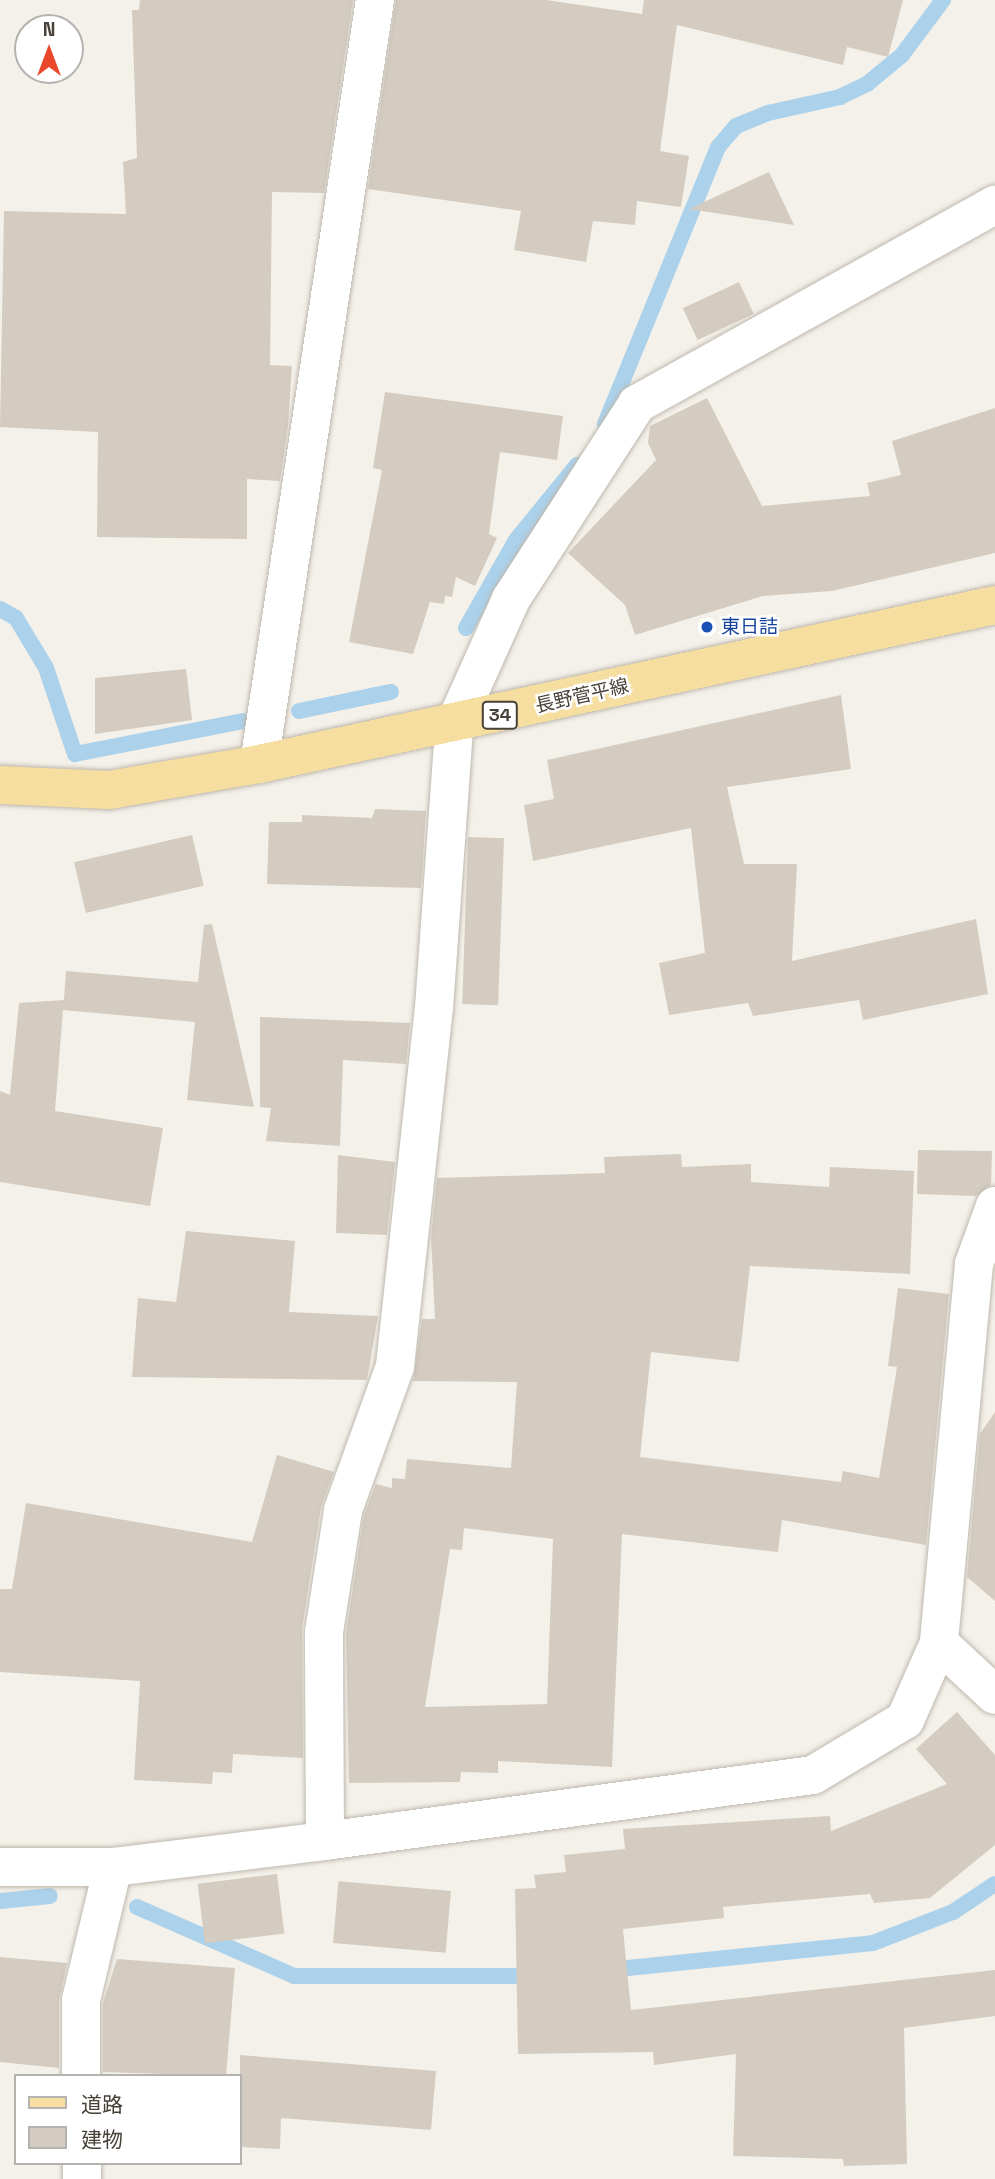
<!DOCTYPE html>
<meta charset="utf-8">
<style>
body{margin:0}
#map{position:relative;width:995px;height:2179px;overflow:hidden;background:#f4f1ea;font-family:"Space Grotesk","Noto Sans JP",sans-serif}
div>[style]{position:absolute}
.stream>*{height:16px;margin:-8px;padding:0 8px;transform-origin:8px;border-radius:8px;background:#abd1eb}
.building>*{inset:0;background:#d4ccc0;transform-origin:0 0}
.roads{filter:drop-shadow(0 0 2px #beb8ad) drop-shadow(0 0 2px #beb8ad)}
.minor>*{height:38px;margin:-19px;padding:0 19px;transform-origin:19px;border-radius:19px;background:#fff}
.major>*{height:38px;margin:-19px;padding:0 19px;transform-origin:19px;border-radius:19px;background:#f6dea0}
.dots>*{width:19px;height:19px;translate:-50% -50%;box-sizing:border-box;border:4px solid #fff;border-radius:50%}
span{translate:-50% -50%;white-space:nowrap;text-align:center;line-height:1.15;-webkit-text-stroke:5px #fff;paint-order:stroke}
.shield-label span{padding:2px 5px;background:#fff;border:2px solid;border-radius:5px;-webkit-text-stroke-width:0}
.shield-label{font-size:18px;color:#474138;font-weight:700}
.transit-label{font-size:19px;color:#164399}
.left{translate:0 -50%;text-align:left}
.street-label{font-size:19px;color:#474138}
.legend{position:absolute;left:14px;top:2074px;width:228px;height:91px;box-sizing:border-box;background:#fff;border:2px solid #b5b3af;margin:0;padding:9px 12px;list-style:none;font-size:21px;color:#474138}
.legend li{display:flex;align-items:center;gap:14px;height:35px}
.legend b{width:35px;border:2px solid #b5b3af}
.north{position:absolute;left:14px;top:14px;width:70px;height:70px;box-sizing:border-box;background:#fff;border:2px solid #b5b3af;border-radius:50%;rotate:0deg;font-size:19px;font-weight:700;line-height:28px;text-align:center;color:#474138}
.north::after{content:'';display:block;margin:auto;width:24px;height:32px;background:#e9482b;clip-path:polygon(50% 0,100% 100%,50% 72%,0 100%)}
</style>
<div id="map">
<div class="stream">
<i style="left:605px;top:424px;width:299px;rotate:-67.8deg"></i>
<i style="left:718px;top:147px;width:28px;rotate:-49deg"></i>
<i style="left:736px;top:126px;width:35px;rotate:-22deg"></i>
<i style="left:768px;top:113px;width:74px;rotate:-12.5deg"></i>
<i style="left:840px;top:97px;width:30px;rotate:-26deg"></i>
<i style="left:867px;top:84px;width:45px;rotate:-39.6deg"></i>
<i style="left:902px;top:55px;width:69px;rotate:-53.3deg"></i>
<i style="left:0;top:609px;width:18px;rotate:29deg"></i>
<i style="left:16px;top:618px;width:58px;rotate:59deg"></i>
<i style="left:46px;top:668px;width:91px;rotate:71.4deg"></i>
<i style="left:75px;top:754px;width:171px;rotate:-11.1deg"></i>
<i style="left:466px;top:628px;width:101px;rotate:-60.4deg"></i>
<i style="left:516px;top:540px;width:97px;rotate:-50.9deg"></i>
<i style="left:299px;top:711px;width:94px;rotate:-11.7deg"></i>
<i style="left:0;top:1901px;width:50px;rotate:-5.7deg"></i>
<i style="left:137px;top:1907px;width:171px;rotate:23.7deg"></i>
<i style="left:294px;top:1976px;width:243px"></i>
<i style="left:608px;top:1970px;width:266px;rotate:-5.8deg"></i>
<i style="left:873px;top:1943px;width:86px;rotate:-21.2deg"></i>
<i style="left:953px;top:1912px;width:50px;rotate:-33.7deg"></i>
</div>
<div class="building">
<i style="clip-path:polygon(140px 0,353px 0,324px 193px,272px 192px,270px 365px,292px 366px,288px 425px,280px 481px,247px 479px,247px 539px,97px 537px,98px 432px,0 427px,4px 211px,126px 214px,123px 162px,137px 158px,132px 10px,139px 10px)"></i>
<i style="clip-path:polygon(396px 0,546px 0,642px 14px,644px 0,903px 0,888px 57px,847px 47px,843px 65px,677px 25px,660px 151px,689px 156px,681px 207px,637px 201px,635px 225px,593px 221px,586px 262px,514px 250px,521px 211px,368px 189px)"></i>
<i style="clip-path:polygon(769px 172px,794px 225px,689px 209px)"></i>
<i style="left:739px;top:282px;width:35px;height:62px;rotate:65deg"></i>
<i style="clip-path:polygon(385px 392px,563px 416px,557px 460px,500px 452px,489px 534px,497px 538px,475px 586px,456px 577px,452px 597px,445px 596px,444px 604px,430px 602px,413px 654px,349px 642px,382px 470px,373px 468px)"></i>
<i style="clip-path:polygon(707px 398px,762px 506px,870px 496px,867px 483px,901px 475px,892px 441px,995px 408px,995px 553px,832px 591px,763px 596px,635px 635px,625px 605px,568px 553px,656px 460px,648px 443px,650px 426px)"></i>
<i style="clip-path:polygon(186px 669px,192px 720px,95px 734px,95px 678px)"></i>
<i style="clip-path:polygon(841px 695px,851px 769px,727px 787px,744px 864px,797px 864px,792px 961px,976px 919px,988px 994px,863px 1020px,859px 1000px,753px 1016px,748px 1003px,669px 1015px,659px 963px,705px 953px,691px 828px,533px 861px,524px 805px,554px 799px,547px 760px)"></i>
<i style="clip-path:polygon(375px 809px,426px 811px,421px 888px,267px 884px,269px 822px,302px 822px,302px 815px,372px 818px)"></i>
<i style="left:192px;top:835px;width:52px;height:121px;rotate:77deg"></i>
<i style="left:468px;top:837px;width:36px;height:167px;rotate:2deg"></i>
<i style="clip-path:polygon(212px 924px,254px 1107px,187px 1100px,195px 1022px,63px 1010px,55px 1111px,163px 1128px,150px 1206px,0 1182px,0 1091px,10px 1095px,19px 1003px,64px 1000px,66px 971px,198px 982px,204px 925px)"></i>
<i style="clip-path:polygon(260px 1017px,410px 1023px,406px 1064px,343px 1060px,340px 1146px,266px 1141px,271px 1108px,260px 1107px)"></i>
<i style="clip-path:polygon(918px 1150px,992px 1151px,991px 1185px,976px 1196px,917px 1194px)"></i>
<i style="clip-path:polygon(evenodd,681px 1154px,682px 1167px,751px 1164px,751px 1182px,829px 1187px,830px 1167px,914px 1171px,910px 1274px,750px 1266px,739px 1362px,651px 1352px,640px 1457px,841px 1482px,843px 1471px,879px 1478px,897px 1367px,888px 1366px,898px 1288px,949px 1294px,926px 1545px,782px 1520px,778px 1552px,622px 1534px,612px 1767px,498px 1761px,498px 1773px,461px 1772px,460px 1782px,349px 1783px,346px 1634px,364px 1515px,376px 1484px,392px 1488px,392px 1478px,405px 1479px,407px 1459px,511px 1468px,517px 1382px,413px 1381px,422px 1319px,435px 1319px,431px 1237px,437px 1178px,605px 1173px,604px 1157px,681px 1154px,464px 1528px,553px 1539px,547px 1704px,425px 1707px,450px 1549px,462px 1550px,464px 1528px)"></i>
<i style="clip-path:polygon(338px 1155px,395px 1162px,387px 1235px,336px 1233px)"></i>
<i style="clip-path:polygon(186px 1231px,295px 1241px,289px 1312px,378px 1316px,367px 1380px,132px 1377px,138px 1298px,176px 1302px)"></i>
<i style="clip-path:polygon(995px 1412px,995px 1601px,967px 1577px,980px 1434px)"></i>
<i style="clip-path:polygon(277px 1455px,334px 1472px,321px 1507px,302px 1629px,303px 1758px,233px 1754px,232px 1773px,213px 1772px,212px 1784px,134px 1780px,140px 1681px,0 1672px,0 1589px,12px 1589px,26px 1503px,252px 1542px)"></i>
<i style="clip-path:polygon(957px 1712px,995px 1755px,995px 1845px,930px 1898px,874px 1903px,870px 1894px,723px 1907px,724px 1918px,623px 1929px,631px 2010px,995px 1970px,995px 2016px,904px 2028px,907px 2164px,844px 2166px,843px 2159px,733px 2156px,736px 2054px,654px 2065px,653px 2052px,518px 2054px,515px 1889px,536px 1888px,534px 1875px,566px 1872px,564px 1855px,625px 1849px,623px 1829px,830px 1816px,831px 1831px,947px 1784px,916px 1749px)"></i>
<i style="left:277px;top:1874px;width:60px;height:80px;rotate:83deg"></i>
<i style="left:451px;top:1891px;width:62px;height:113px;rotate:95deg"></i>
<i style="clip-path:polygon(0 1957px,67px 1963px,59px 2000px,59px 2068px,0 2062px)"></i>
<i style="clip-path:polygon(117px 1959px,235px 1968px,226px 2076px,103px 2072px,103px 2003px)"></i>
<i style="clip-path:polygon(240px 2055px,436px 2071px,431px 2130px,281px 2118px,280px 2149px,240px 2147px)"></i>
</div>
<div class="roads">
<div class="minor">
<i style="left:259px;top:764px;width:773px;rotate:-81.37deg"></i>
<i style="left:995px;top:1206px;width:62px;rotate:109.9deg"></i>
<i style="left:974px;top:1264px;width:381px;rotate:95.3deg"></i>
<i style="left:939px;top:1643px;width:76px;rotate:42.9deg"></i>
<i style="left:325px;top:1841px;width:492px;rotate:-7.7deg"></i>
<i style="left:813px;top:1775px;width:107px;rotate:-30.9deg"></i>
<i style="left:905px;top:1720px;width:84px;rotate:-66.2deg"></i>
<i style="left:0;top:1867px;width:113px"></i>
<i style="left:81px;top:2076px;width:76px;rotate:-90deg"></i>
<i style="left:81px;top:2000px;width:137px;rotate:-76.5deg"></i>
<i style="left:113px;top:1867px;width:214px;rotate:-7deg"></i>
<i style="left:325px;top:1841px;width:209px;rotate:-90.3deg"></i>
<i style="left:324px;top:1632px;width:123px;rotate:-81.1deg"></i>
<i style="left:343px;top:1510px;width:153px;rotate:-70.1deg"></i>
<i style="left:395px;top:1366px;width:360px;rotate:-83.8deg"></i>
<i style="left:434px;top:1008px;width:283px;rotate:-85.9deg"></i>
<i style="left:454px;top:726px;width:139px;rotate:-65.8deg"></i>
<i style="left:511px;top:599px;width:232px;rotate:-57.1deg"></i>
<i style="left:637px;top:404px;width:410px;rotate:-29.1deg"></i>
<i style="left:82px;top:2163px;width:16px;rotate:90deg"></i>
</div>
<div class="major">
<i style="left:0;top:785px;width:109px;rotate:2.6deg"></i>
<i style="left:109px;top:790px;width:152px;rotate:-9.8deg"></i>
<i style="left:259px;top:764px;width:753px;rotate:-12.19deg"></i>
</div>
</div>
<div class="dots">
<i style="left:707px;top:627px;background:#1a4fb4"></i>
</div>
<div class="shield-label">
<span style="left:500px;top:715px">34</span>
</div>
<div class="transit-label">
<span class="left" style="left:721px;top:627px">東日詰</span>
</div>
<div class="street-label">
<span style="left:582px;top:696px;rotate:-13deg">長野菅平線</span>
</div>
<ul class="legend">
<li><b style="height:9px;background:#f6dea0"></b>道路</li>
<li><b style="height:19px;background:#d4ccc0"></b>建物</li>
</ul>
<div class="north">N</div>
</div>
